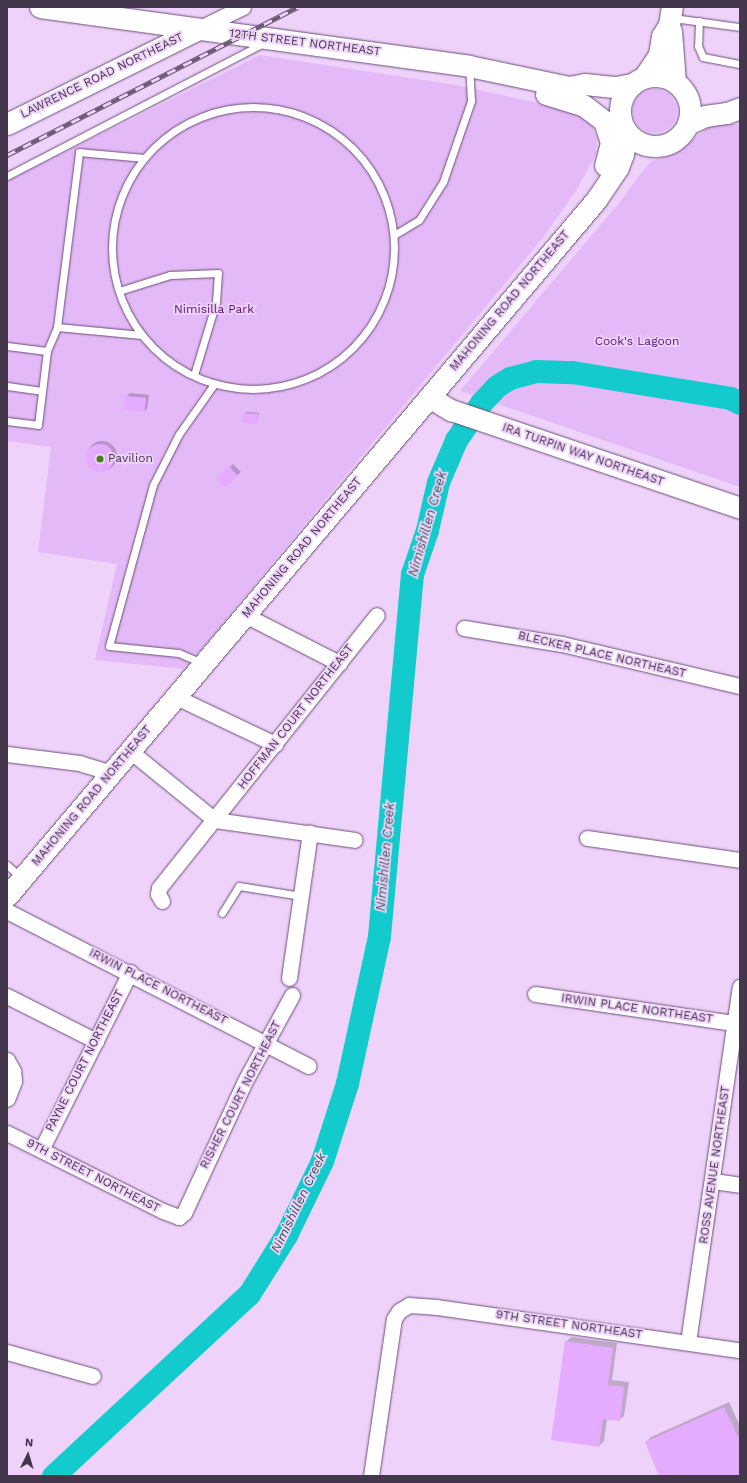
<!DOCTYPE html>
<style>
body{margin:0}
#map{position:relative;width:747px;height:1483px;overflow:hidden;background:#eed2fa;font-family:"Work Sans",sans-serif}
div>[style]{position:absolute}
.green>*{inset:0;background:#e4b9f7}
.round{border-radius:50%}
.shadow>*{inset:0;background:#0003;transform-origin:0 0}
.river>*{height:23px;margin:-11.5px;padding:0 11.5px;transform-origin:11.5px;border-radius:11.5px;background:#13cbcc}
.building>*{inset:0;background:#e5abfe;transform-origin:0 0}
.roads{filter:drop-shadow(0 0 1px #6c4e79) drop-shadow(0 0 1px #6c4e79)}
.lane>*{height:7px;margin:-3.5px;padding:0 3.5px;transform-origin:3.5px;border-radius:3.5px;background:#fff}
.lane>.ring{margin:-3.5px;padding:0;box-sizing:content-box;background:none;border:7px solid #fff;border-radius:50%}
.street>*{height:15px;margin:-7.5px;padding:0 7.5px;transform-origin:7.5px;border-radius:7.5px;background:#fff}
.secondary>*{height:21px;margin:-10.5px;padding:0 10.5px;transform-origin:10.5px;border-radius:10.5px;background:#fff}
.secondary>.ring{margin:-10.5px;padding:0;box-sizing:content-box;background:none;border:21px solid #fff;border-radius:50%}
.rail>*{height:4.5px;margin-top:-2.25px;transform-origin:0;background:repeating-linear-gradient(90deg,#eed2fa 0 9px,#68576f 0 18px);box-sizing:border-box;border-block:1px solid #68576f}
.dots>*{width:11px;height:11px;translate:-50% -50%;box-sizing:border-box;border:2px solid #eed2fa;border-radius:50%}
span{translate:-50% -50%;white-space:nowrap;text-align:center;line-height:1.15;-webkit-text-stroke:3.5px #eed2fa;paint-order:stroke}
.street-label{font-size:12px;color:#45374b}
.park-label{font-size:12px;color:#57126f}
.poi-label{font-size:12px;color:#45374b}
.left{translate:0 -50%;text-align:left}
.water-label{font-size:13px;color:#365757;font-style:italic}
.frame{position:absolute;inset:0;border:8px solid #45374b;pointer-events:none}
.north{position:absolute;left:8px;top:1435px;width:40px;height:40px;-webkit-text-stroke:3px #eed2fa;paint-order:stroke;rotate:5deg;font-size:11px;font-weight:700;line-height:16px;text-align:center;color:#45374b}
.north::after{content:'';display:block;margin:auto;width:14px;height:18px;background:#45374b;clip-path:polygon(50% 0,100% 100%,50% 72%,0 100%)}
</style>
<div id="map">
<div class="green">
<i style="clip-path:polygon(260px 55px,456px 85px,560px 108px,579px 115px,592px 126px,597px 138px,596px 154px,577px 189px,545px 235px,185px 669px,95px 660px,117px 564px,38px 552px,51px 447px,7px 441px,7px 181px)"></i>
<i class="round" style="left:633px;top:89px;width:44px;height:44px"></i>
<i style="clip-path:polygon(720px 123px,740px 124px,740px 487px,460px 391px,619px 203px,644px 169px,652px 161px,681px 149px,707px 128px)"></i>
</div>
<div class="shadow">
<i style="clip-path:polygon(130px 393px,149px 395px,147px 409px,144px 412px,126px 397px)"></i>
<i style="clip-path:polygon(246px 412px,259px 413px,257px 422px,244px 414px)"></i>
<i class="round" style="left:87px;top:441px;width:30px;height:30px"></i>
<i style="left:233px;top:464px;width:11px;height:21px;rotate:45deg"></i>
<i style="clip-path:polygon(571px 1337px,617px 1343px,612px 1380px,629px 1382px,624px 1416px,619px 1420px,607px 1419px,604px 1441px,599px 1446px,566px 1342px)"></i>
<i style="clip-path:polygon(729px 1402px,740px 1426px,740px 1476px,660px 1476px,646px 1442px,651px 1437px)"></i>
</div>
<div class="river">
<i style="left:53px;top:1476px;width:267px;rotate:-42.9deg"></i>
<i style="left:249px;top:1294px;width:70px;rotate:-57.9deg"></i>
<i style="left:286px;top:1235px;width:82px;rotate:-64.1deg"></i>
<i style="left:322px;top:1161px;width:82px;rotate:-72.2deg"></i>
<i style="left:347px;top:1083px;width:150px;rotate:-77.7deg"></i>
<i style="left:379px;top:936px;width:364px;rotate:-84.8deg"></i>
<i style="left:412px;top:574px;width:46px;rotate:-71.2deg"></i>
<i style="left:427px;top:530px;width:49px;rotate:-77.1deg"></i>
<i style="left:438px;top:482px;width:46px;rotate:-66.8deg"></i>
<i style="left:456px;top:440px;width:45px;rotate:-56deg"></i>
<i style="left:481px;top:403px;width:23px;rotate:-47deg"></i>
<i style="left:497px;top:386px;width:15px;rotate:-32deg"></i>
<i style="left:510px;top:378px;width:27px;rotate:-15deg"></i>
<i style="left:536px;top:371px;width:36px;rotate:2deg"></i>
<i style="left:572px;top:372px;width:160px;rotate:9.3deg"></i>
<i style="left:730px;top:398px;width:11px;rotate:27deg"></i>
</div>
<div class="building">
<i style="left:125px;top:396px;width:21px;height:14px;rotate:5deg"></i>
<i style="left:243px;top:413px;width:15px;height:10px;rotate:4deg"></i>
<i class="round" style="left:86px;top:444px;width:28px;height:28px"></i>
<i style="left:229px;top:466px;width:13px;height:18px;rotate:48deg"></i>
<i style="clip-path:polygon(565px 1341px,613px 1348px,608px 1385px,624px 1387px,620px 1421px,603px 1419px,599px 1447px,551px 1440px)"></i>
<i style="clip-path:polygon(724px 1407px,740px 1441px,740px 1476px,659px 1476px,645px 1442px)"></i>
</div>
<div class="roads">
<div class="lane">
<i style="left:673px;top:18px;width:68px;rotate:7.7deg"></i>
<i style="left:699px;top:21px;width:25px;rotate:92deg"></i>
<i style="left:698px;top:46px;width:12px;rotate:66deg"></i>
<i style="left:703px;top:57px;width:38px;rotate:11deg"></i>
<i class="ring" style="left:112px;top:107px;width:275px;height:275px"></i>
<i style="left:7px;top:176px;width:289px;rotate:-27.4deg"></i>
<i style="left:394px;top:235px;width:29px;rotate:-31deg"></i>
<i style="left:419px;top:220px;width:45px;rotate:-57.7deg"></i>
<i style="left:443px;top:182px;width:86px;rotate:-70.9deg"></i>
<i style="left:471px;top:101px;width:33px;rotate:-93deg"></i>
<i style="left:119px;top:291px;width:53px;rotate:-17.4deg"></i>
<i style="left:170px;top:275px;width:48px;rotate:-2.4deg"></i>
<i style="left:218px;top:273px;width:29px;rotate:94deg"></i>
<i style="left:216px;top:302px;width:76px;rotate:106.8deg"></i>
<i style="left:57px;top:327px;width:85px;rotate:5.4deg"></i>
<i style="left:7px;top:346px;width:40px;rotate:7.1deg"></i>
<i style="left:7px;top:386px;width:35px;rotate:8deg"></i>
<i style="left:7px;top:421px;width:31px;rotate:7deg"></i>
<i style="left:38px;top:425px;width:75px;rotate:-83.1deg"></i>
<i style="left:47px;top:351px;width:26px;rotate:-67deg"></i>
<i style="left:57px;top:327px;width:176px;rotate:-82.8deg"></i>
<i style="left:79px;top:152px;width:65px;rotate:5.3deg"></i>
<i style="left:202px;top:663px;width:26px;rotate:-157deg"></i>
<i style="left:178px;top:653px;width:69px;rotate:-174.2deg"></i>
<i style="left:109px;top:646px;width:167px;rotate:-74.7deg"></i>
<i style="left:153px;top:485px;width:57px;rotate:-63deg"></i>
<i style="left:179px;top:434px;width:62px;rotate:-54.8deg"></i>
<i style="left:7px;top:865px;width:18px;rotate:41deg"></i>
<i style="left:222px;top:913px;width:32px;rotate:-58deg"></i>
<i style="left:239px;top:886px;width:63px;rotate:9.2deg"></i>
</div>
<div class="street">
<i style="left:198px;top:29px;width:50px;rotate:-26.1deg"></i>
<i style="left:245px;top:615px;width:106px;rotate:27.1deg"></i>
<i style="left:464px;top:628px;width:99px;rotate:9.3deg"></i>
<i style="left:562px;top:644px;width:183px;rotate:13.3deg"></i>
<i style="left:176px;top:697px;width:110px;rotate:25.4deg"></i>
<i style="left:130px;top:751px;width:109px;rotate:39.1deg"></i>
<i style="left:215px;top:820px;width:141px;rotate:8.1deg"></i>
<i style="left:7px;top:754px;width:73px;rotate:7.1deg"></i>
<i style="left:79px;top:763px;width:34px;rotate:17deg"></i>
<i style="left:587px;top:838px;width:155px;rotate:8.2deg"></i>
<i style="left:162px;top:901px;width:8px;rotate:-120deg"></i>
<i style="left:158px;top:894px;width:6px;rotate:-81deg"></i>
<i style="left:159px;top:888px;width:349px;rotate:-51.4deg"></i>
<i style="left:7px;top:911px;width:339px;rotate:27.2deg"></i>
<i style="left:289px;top:978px;width:147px;rotate:-81.8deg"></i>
<i style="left:535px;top:994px;width:207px;rotate:8.3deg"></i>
<i style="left:7px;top:996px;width:100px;rotate:26.8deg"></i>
<i style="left:7px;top:1060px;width:13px;rotate:61deg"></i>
<i style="left:13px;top:1071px;width:10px;rotate:84deg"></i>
<i style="left:14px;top:1081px;width:19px;rotate:111deg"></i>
<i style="left:7px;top:1133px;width:174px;rotate:26.6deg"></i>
<i style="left:163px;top:1211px;width:17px;rotate:21deg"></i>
<i style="left:179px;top:1217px;width:6px;rotate:-39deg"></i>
<i style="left:184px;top:1213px;width:145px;rotate:-65.2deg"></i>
<i style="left:245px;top:1081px;width:98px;rotate:-61.3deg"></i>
<i style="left:41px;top:1150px;width:199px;rotate:-63.4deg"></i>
<i style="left:713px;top:1181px;width:27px;rotate:8deg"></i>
<i style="left:688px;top:1342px;width:359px;rotate:-81.7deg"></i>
<i style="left:7px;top:1352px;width:89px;rotate:15.6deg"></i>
<i style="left:371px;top:1476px;width:159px;rotate:-81.7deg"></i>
<i style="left:394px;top:1319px;width:9px;rotate:-58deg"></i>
<i style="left:399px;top:1311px;width:12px;rotate:-31deg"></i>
<i style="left:409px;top:1305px;width:27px;rotate:4deg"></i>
<i style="left:436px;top:1307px;width:307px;rotate:8.1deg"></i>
</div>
<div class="secondary">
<i style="left:40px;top:7px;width:433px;rotate:7.8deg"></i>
<i style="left:469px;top:66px;width:102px;rotate:11.9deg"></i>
<i style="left:569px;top:87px;width:16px;rotate:-11deg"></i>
<i style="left:585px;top:84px;width:31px;rotate:6deg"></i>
<i style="left:616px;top:87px;width:16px;rotate:-11deg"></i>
<i style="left:671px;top:31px;width:51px;rotate:85.5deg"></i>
<i class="ring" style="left:620px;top:76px;width:49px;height:49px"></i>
<i style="left:644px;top:77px;width:27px;rotate:-56deg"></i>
<i style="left:659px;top:55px;width:19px;rotate:-81deg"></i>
<i style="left:662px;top:36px;width:13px;rotate:-58deg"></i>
<i style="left:669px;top:25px;width:18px;rotate:-81deg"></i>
<i style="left:546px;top:94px;width:39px;rotate:17deg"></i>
<i style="left:583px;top:105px;width:26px;rotate:37deg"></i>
<i style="left:604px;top:121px;width:23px;rotate:72deg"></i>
<i style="left:611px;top:143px;width:23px;rotate:105deg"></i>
<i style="left:7px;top:124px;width:213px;rotate:-26.4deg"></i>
<i style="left:688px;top:124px;width:19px;rotate:-25deg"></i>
<i style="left:705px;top:116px;width:22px;rotate:-8deg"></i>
<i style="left:727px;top:113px;width:14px;rotate:-21deg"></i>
<i style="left:429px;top:397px;width:26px;rotate:31deg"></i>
<i style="left:451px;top:410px;width:305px;rotate:18.7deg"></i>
<i style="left:7px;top:896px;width:912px;rotate:-49.76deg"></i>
<i style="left:596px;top:200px;width:40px;rotate:-56deg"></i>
<i style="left:618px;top:167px;width:14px;rotate:-69deg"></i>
<i style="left:623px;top:154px;width:22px;rotate:-82deg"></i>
</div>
</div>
<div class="rail">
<i style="left:7px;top:155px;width:326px;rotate:-27deg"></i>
</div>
<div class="dots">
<i style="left:100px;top:459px;background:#447f1a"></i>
</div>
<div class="street-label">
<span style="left:305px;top:43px;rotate:7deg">12TH STREET NORTHEAST</span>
<span style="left:102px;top:76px;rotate:-26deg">LAWRENCE ROAD NORTHEAST</span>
<span style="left:510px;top:301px;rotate:-50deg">MAHONING ROAD NORTHEAST</span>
<span style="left:583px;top:455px;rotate:19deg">IRA TURPIN WAY NORTHEAST</span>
<span style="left:302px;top:548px;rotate:-50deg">MAHONING ROAD NORTHEAST</span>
<span style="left:602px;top:655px;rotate:13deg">BLECKER PLACE NORTHEAST</span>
<span style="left:296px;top:717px;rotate:-52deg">HOFFMAN COURT NORTHEAST</span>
<span style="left:92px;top:796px;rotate:-50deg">MAHONING ROAD NORTHEAST</span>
<span style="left:158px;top:987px;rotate:27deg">IRWIN PLACE NORTHEAST</span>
<span style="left:637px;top:1009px;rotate:8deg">IRWIN PLACE NORTHEAST</span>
<span style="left:85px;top:1061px;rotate:-63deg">PAYNE COURT NORTHEAST</span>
<span style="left:241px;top:1095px;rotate:-63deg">RISHER COURT NORTHEAST</span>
<span style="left:715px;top:1165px;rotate:-82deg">ROSS AVENUE NORTHEAST</span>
<span style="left:93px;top:1176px;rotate:27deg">9TH STREET NORTHEAST</span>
<span style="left:569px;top:1325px;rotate:8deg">9TH STREET NORTHEAST</span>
</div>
<div class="park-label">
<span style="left:214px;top:310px">Nimisilla Park</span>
<span style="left:637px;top:342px">Cook's Lagoon</span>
</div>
<div class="poi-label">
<span class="left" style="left:108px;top:459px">Pavilion</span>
</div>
<div class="water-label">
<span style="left:428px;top:524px;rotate:-74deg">Nimishillen Creek</span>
<span style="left:386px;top:857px;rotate:-85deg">Nimishillen Creek</span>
<span style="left:299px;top:1203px;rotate:-64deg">Nimishillen Creek</span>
</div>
<div class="frame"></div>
<div class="north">N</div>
</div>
